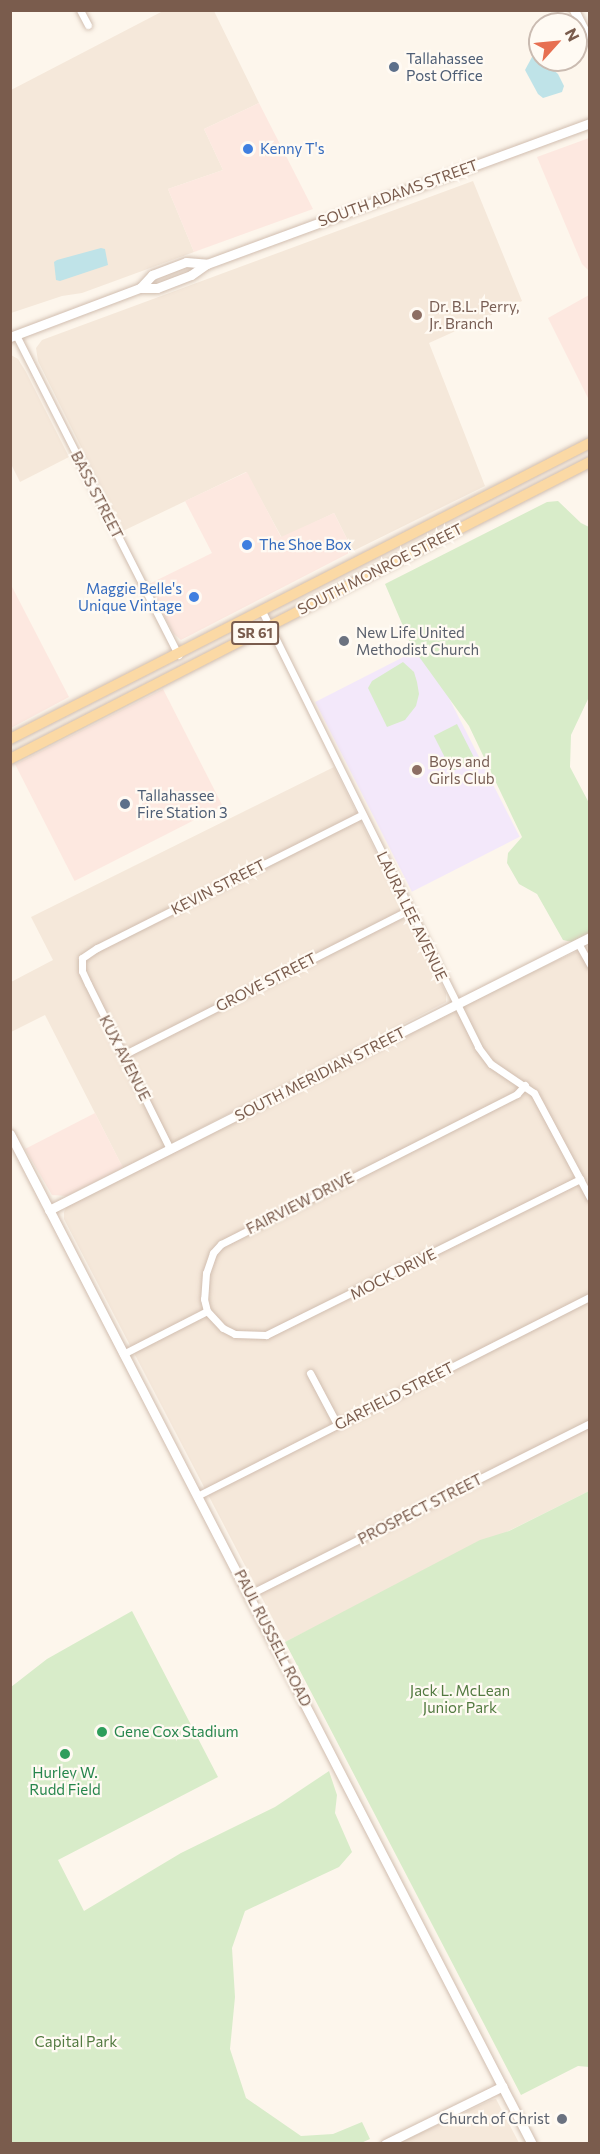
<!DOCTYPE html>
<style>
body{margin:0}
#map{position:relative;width:600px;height:2154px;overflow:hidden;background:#fdf6ec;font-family:Commissioner,sans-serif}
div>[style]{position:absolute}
.residential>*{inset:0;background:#f5e8da}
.commercial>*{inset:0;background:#fde8e0;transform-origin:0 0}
.education>*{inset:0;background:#f3e8fa;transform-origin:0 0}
.green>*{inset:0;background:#d8ecc9;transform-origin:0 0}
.water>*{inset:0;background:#bfe3e8}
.roads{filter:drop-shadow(0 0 2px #d1beb0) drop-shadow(0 0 2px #d1beb0)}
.street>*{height:7px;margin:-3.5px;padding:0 3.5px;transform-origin:3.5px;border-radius:3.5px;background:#fff}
.secondary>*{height:9px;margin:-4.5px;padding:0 4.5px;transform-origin:4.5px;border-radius:4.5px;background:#fff}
.primary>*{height:10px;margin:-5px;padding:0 5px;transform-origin:5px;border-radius:5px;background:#fbd9a5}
.dots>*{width:16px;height:16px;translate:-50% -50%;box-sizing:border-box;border:3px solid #fffaf3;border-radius:50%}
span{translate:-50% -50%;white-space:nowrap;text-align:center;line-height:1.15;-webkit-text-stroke:4.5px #fffaf3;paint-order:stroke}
.shield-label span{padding:2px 4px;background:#fffaf3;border:2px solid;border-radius:4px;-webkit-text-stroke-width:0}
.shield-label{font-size:14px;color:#7a5c4d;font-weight:700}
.service-label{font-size:15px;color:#4e5e75}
.left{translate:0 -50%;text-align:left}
.shop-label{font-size:15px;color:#366cbe}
.right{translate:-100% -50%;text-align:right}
.street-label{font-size:15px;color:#7a5c4d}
.education-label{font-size:15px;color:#785e54}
.worship-label{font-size:15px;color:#5b616d}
.park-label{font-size:15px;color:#537a41}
.leisure-label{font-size:15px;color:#27864d}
.frame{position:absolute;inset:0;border:12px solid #7a5c4d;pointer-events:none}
.north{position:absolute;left:528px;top:12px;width:60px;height:60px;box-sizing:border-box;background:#fffaf3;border:2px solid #cabbb1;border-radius:50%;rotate:63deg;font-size:16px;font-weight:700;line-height:24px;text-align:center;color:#7a5c4d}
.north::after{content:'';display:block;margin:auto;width:21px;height:27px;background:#e76f51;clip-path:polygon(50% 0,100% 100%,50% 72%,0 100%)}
</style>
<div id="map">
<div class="residential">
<i style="clip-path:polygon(163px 11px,214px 11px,259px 103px,204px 129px,223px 170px,168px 189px,194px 252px,82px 293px,62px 296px,11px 313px,11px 90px)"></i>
<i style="clip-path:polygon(473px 181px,522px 301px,429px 343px,485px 486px,353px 551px,334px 513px,282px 538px,246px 472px,123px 531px,38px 361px,36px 348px,42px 340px)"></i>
<i style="clip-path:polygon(11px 355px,18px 359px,26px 372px,69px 457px,20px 482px,11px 464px)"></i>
<i style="clip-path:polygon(334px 767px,446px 993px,446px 1002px,123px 1168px,45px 1015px,11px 1032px,11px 982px,53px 960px,31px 917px)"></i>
<i style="clip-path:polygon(589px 946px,589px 1491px,285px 1642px,64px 1219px,64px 1212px,67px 1206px,525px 975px)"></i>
<i style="clip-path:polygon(496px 2099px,519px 2143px,399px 2143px,491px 2100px)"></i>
</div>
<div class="commercial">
<i style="clip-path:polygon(259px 103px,313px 209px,194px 252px,168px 189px,223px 170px,204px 129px)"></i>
<i style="clip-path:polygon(589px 138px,589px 271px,582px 264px,537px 157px)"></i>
<i style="clip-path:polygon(589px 295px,589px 400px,548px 318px)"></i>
<i style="clip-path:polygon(247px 472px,281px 537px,334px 513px,353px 551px,181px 640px,174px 634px,147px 585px,212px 553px,185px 501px)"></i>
<i style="clip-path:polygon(10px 583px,69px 697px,11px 728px,10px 728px)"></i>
<i style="left:163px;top:689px;width:131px;height:166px;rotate:63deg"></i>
<i style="clip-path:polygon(95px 1113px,123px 1168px,67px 1196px,52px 1195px,25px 1149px)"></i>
</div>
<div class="education">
<i style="left:423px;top:647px;width:213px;height:121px;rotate:63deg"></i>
</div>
<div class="green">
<i style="clip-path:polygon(558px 501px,581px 523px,589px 527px,589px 697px,571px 735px,570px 767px,589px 803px,590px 932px,572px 942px,563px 940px,537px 894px,519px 884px,507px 863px,508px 853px,522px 837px,469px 726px,412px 647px,385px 584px,547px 502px)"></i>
<i style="clip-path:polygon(403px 662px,414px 672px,417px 682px,419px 694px,416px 706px,405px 720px,387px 727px,368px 688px,372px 681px)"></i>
<i style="left:457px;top:724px;width:40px;height:26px;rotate:63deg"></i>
<i style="clip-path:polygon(589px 1491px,589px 2067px,578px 2066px,521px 2095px,285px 1642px,480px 1540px,509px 1531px)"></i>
<i style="clip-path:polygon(132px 1611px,218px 1777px,58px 1860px,84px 1911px,181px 1853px,275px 1807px,329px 1771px,337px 1795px,335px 1813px,352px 1852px,339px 1867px,245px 1911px,232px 1948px,235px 1997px,230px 2049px,246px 2098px,301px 2136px,333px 2134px,362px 2122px,370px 2139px,361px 2143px,11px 2143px,11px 1687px,47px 1659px)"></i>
</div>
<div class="water">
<i style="clip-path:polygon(532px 57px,539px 57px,558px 74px,564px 86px,562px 92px,543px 98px,538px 94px,525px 70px)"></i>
<i style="clip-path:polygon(101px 248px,105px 249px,108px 265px,60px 281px,56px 280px,54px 262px,57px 260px)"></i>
</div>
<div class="roads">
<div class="street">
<i style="left:80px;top:10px;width:17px;rotate:62deg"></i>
<i style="left:16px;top:335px;width:359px;rotate:63.1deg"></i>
<i style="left:262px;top:611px;width:487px;rotate:63.6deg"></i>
<i style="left:478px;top:1047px;width:21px;rotate:53deg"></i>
<i style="left:491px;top:1064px;width:52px;rotate:34deg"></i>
<i style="left:534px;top:1093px;width:119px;rotate:61.9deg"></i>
<i style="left:578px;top:943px;width:25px;rotate:61deg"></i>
<i style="left:123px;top:1055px;width:321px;rotate:-26.9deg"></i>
<i style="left:525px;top:1085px;width:12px;rotate:132deg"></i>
<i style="left:517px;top:1094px;width:332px;rotate:153.1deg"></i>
<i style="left:221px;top:1244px;width:12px;rotate:132deg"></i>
<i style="left:213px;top:1253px;width:21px;rotate:109deg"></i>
<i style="left:206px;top:1273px;width:26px;rotate:94deg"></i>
<i style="left:204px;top:1299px;width:12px;rotate:76deg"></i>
<i style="left:207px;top:1311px;width:23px;rotate:47deg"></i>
<i style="left:223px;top:1328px;width:13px;rotate:27deg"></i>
<i style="left:235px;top:1334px;width:31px;rotate:2deg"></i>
<i style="left:266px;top:1335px;width:351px;rotate:-26.4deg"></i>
<i style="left:170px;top:1149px;width:184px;rotate:-116.4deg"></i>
<i style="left:88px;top:984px;width:14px;rotate:-115deg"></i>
<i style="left:82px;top:971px;width:13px;rotate:-90deg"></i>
<i style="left:82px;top:958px;width:18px;rotate:-34deg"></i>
<i style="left:97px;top:948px;width:297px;rotate:-26.7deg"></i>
<i style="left:123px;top:1354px;width:94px;rotate:-27.1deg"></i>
<i style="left:310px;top:1373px;width:58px;rotate:62.1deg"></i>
<i style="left:199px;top:1495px;width:438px;rotate:-26.9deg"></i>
<i style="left:250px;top:1594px;width:381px;rotate:-26.7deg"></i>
</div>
<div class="secondary">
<i style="left:574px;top:10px;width:35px;rotate:63deg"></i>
<i style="left:140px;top:288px;width:18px;rotate:-47deg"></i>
<i style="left:152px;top:275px;width:36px;rotate:-21deg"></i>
<i style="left:186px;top:262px;width:21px;rotate:5deg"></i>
<i style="left:10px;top:337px;width:139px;rotate:-20.7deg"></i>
<i style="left:140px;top:288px;width:17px"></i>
<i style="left:157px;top:288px;width:36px;rotate:-21deg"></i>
<i style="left:191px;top:275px;width:19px;rotate:-35deg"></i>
<i style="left:207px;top:264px;width:408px;rotate:-20.2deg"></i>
<i style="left:10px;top:1134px;width:1137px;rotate:62.67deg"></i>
<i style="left:49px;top:1210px;width:606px;rotate:-26.78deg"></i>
<i style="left:385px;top:2144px;width:131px;rotate:-26.2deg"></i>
</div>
<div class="primary">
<i style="left:10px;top:739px;width:651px;rotate:-27.04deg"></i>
<i style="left:10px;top:759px;width:652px;rotate:-27.12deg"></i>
</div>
</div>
<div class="dots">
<i style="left:394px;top:67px;background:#5c6f8a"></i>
<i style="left:248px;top:149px;background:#3f7fe0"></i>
<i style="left:417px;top:315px;background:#8d6e63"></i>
<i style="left:247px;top:545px;background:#3f7fe0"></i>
<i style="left:194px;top:597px;background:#3f7fe0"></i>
<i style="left:344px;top:641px;background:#6b7280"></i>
<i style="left:417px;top:770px;background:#8d6e63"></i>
<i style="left:125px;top:804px;background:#5c6f8a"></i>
<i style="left:102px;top:1732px;background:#2e9e5b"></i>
<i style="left:65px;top:1754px;background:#2e9e5b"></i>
<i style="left:562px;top:2119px;background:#6b7280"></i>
</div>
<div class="shield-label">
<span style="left:255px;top:633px">SR 61</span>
</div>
<div class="service-label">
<span class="left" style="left:406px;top:67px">Tallahassee<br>Post Office</span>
<span class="left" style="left:137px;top:804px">Tallahassee<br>Fire Station 3</span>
</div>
<div class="shop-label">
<span class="left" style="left:260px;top:149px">Kenny T's</span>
<span class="left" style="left:259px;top:545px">The Shoe Box</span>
<span class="right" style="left:182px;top:597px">Maggie Belle's<br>Unique Vintage</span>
</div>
<div class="street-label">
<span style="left:398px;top:193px;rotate:-20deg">SOUTH ADAMS STREET</span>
<span style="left:97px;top:495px;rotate:63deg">BASS STREET</span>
<span style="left:380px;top:569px;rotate:-27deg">SOUTH MONROE STREET</span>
<span style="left:218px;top:887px;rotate:-27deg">KEVIN STREET</span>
<span style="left:412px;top:916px;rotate:64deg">LAURA LEE AVENUE</span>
<span style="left:266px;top:982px;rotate:-27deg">GROVE STREET</span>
<span style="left:125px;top:1058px;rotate:63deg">KUX AVENUE</span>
<span style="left:320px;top:1074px;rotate:-27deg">SOUTH MERIDIAN STREET</span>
<span style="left:300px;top:1203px;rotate:-27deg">FAIRVIEW DRIVE</span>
<span style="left:393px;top:1274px;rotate:-27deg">MOCK DRIVE</span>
<span style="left:394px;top:1396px;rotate:-27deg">GARFIELD STREET</span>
<span style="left:420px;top:1509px;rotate:-27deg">PROSPECT STREET</span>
<span style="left:273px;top:1638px;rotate:63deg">PAUL RUSSELL ROAD</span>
</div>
<div class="education-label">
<span class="left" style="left:429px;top:315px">Dr. B.L. Perry,<br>Jr. Branch</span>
<span class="left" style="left:429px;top:770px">Boys and<br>Girls Club</span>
</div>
<div class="worship-label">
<span class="left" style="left:356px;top:641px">New Life United<br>Methodist Church</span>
<span class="right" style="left:550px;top:2119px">Church of Christ</span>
</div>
<div class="park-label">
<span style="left:460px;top:1699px">Jack L. McLean<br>Junior Park</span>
<span style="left:76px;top:2042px">Capital Park</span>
</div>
<div class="leisure-label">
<span class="left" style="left:114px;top:1732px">Gene Cox Stadium</span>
<span style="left:65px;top:1781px">Hurley W.<br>Rudd Field</span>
</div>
<div class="frame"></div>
<div class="north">N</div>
</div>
